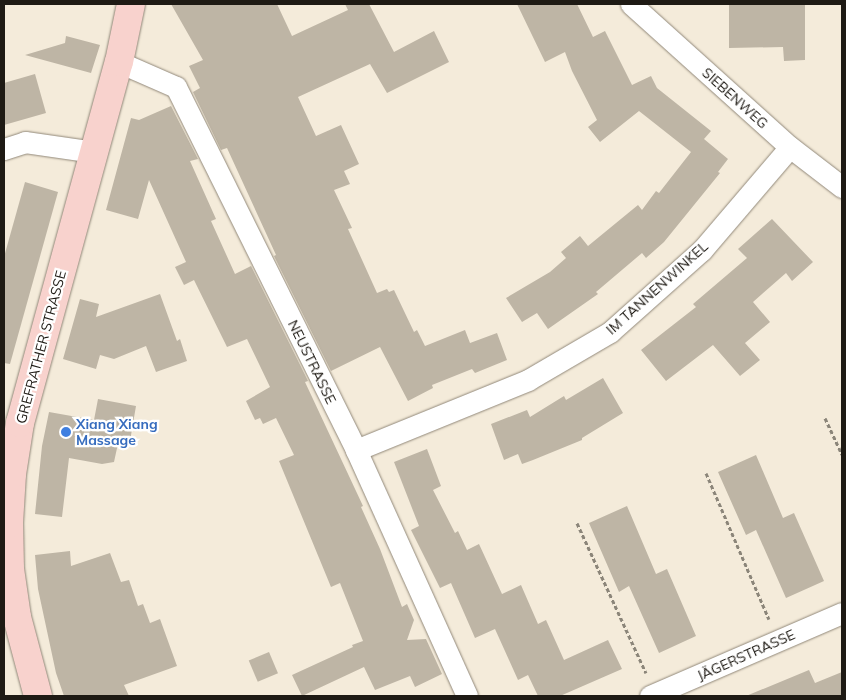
<!DOCTYPE html>
<meta charset="utf-8">
<style>
body{margin:0}
#map{position:relative;width:846px;height:700px;overflow:hidden;background:#f4ebda;font-family:Mulish,sans-serif}
div>[style]{position:absolute}
.building>*{inset:0;background:#beb5a5;transform-origin:0 0}
.path>*{height:3px;margin-top:-1.5px;transform-origin:0;background:repeating-linear-gradient(90deg,#8b8579 0 4px,transparent 0 6.5px)}
.roads{filter:drop-shadow(0 0 1px #918879) drop-shadow(0 0 1px #918879)}
.street>*{height:21px;margin:-10.5px;padding:0 10.5px;transform-origin:10.5px;border-radius:10.5px;background:#fff}
.secondary>*{height:28px;margin:-14px;padding:0 14px;transform-origin:14px;border-radius:14px;background:#f8d2cd}
.dots>*{width:14px;height:14px;translate:-50% -50%;box-sizing:border-box;border:2px solid #fff;border-radius:50%}
span{translate:-50% -50%;white-space:nowrap;text-align:center;line-height:1.15;-webkit-text-stroke:4.5px #fff;paint-order:stroke}
.street-label{font-size:14px;color:#1e1a14}
.shop-label{font-size:14px;color:#366cbe;font-weight:700}
.left{translate:0 -50%;text-align:left}
.frame{position:absolute;inset:0;border:5px solid #1e1a14;pointer-events:none}
</style>
<div id="map">
<div class="building">
<i style="clip-path:polygon(171px 4px,277px 4px,292px 36px,348px 10px,345px 4px,369px 4px,394px 52px,434px 31px,449px 62px,387px 93px,370px 64px,298px 97px,316px 136px,341px 125px,359px 164px,344px 171px,350px 184px,334px 190px,352px 228px,348px 229px,377px 293px,387px 289px,389px 292px,394px 290px,414px 332px,417px 330px,425px 346px,465px 330px,470px 343px,497px 333px,507px 360px,475px 373px,472px 369px,432px 385px,433px 388px,408px 401px,380px 347px,331px 371px,274px 256px,276px 255px,227px 148px,221px 150px,193px 92px,200px 88px,189px 66px,203px 60px)"></i>
<i style="clip-path:polygon(517px 4px,577px 4px,593px 37px,605px 31px,632px 85px,651px 76px,657px 88px,711px 131px,704px 139px,728px 159px,718px 172px,720px 173px,664px 242px,646px 258px,642px 253px,596px 292px,598px 294px,548px 329px,537px 313px,522px 322px,506px 298px,550px 272px,566px 258px,561px 252px,580px 236px,588px 246px,638px 205px,642px 210px,656px 191px,659px 193px,691px 152px,639px 111px,600px 142px,588px 127px,597px 120px,572px 71px,565px 52px,545px 62px)"></i>
<i style="clip-path:polygon(729px 4px,805px 4px,805px 60px,784px 61px,783px 47px,729px 48px)"></i>
<i style="clip-path:polygon(66px 36px,100px 45px,91px 73px,25px 55px,65px 43px)"></i>
<i style="clip-path:polygon(35px 74px,46px 113px,4px 125px,4px 83px)"></i>
<i style="clip-path:polygon(171px 106px,198px 159px,190px 161px,216px 219px,211px 221px,235px 274px,251px 266px,308px 381px,305px 382px,363px 506px,361px 507px,380px 549px,402px 607px,407px 604px,414px 620px,407px 640px,426px 639px,442px 674px,415px 687px,410px 676px,375px 690px,364px 667px,302px 696px,292px 675px,353px 647px,352px 645px,363px 641px,340px 583px,331px 587px,279px 461px,294px 455px,276px 418px,263px 424px,260px 418px,255px 420px,246px 401px,270px 387px,247px 339px,227px 347px,194px 280px,184px 285px,175px 267px,186px 262px,149px 180px,138px 219px,106px 210px,131px 118px,139px 120px)"></i>
<i style="clip-path:polygon(25px 182px,58px 192px,10px 364px,4px 363px,4px 257px)"></i>
<i style="clip-path:polygon(772px 219px,813px 262px,792px 281px,786px 273px,753px 302px,770px 322px,745px 343px,760px 360px,740px 376px,713px 345px,666px 381px,641px 350px,696px 307px,693px 304px,747px 258px,738px 249px)"></i>
<i style="clip-path:polygon(160px 294px,177px 341px,180px 339px,187px 361px,156px 372px,146px 346px,114px 359px,100px 355px,96px 369px,63px 359px,80px 299px,99px 304px,96px 317px)"></i>
<i style="clip-path:polygon(603px 378px,623px 413px,582px 438px,582px 440px,533px 460px,522px 464px,518px 454px,504px 460px,491px 424px,527px 410px,530px 417px,564px 396px,566px 400px)"></i>
<i style="clip-path:polygon(98px 399px,136px 406px,130px 441px,119px 439px,114px 462px,102px 464px,69px 458px,62px 517px,35px 514px,42px 446px,49px 412px,94px 420px)"></i>
<i style="clip-path:polygon(427px 449px,441px 486px,433px 490px,455px 533px,458px 531px,467px 550px,479px 544px,502px 594px,521px 585px,538px 624px,546px 620px,564px 660px,608px 640px,622px 669px,560px 696px,538px 696px,528px 675px,518px 680px,495px 629px,475px 638px,451px 583px,440px 588px,411px 530px,419px 526px,394px 462px)"></i>
<i style="clip-path:polygon(756px 455px,783px 518px,794px 513px,824px 581px,786px 598px,756px 530px,746px 535px,718px 472px)"></i>
<i style="clip-path:polygon(627px 506px,656px 574px,667px 569px,696px 636px,659px 653px,629px 586px,619px 592px,589px 523px)"></i>
<i style="clip-path:polygon(70px 551px,71px 566px,110px 553px,121px 582px,129px 580px,138px 606px,143px 604px,150px 623px,160px 619px,177px 666px,124px 685px,129px 696px,64px 696px,56px 673px,38px 589px,35px 555px)"></i>
<i style="left:269px;top:652px;width:23px;height:22px;rotate:67deg"></i>
<i style="clip-path:polygon(809px 670px,815px 683px,842px 672px,842px 696px,746px 696px)"></i>
</div>
<div class="path">
<i style="left:825px;top:418px;width:40px;rotate:65deg"></i>
<i style="left:706px;top:473px;width:159px;rotate:66.7deg"></i>
<i style="left:577px;top:523px;width:165px;rotate:65.3deg"></i>
</div>
<div class="roads">
<div class="street">
<i style="left:631px;top:4px;width:214px;rotate:42deg"></i>
<i style="left:790px;top:147px;width:66px;rotate:37.6deg"></i>
<i style="left:119px;top:62px;width:62px;rotate:23.7deg"></i>
<i style="left:176px;top:87px;width:405px;rotate:63.6deg"></i>
<i style="left:356px;top:450px;width:270px;rotate:65.7deg"></i>
<i style="left:4px;top:149px;width:22px;rotate:-18deg"></i>
<i style="left:25px;top:142px;width:70px;rotate:8.2deg"></i>
<i style="left:356px;top:450px;width:186px;rotate:-22.1deg"></i>
<i style="left:528px;top:380px;width:95px;rotate:-30.3deg"></i>
<i style="left:610px;top:332px;width:123px;rotate:-41.7deg"></i>
<i style="left:702px;top:250px;width:135px;rotate:-49.5deg"></i>
<i style="left:650px;top:696px;width:209px;rotate:-23.4deg"></i>
</div>
<div class="secondary">
<i style="left:38px;top:696px;width:82px;rotate:-104.9deg"></i>
<i style="left:17px;top:617px;width:49px;rotate:-98.3deg"></i>
<i style="left:10px;top:569px;width:46px;rotate:-91.2deg"></i>
<i style="left:9px;top:523px;width:49px;rotate:-86.5deg"></i>
<i style="left:12px;top:474px;width:52px;rotate:-81.1deg"></i>
<i style="left:20px;top:423px;width:374px;rotate:-74.7deg"></i>
<i style="left:119px;top:62px;width:59px;rotate:-78.3deg"></i>
</div>
</div>
<div class="dots">
<i style="left:66px;top:432px;background:#3f7fe0"></i>
</div>
<div class="street-label">
<span style="left:735px;top:98px;rotate:42deg">SIEBENWEG</span>
<span style="left:657px;top:288px;rotate:-42deg">IM TANNENWINKEL</span>
<span style="left:41px;top:347px;rotate:-75deg">GREFRATHER STRASSE</span>
<span style="left:312px;top:362px;rotate:64deg">NEUSTRASSE</span>
<span style="left:746px;top:655px;rotate:-24deg">JÄGERSTRASSE</span>
</div>
<div class="shop-label">
<span class="left" style="left:76px;top:432px">Xiang Xiang<br>Massage</span>
</div>
<div class="frame"></div>
</div>
